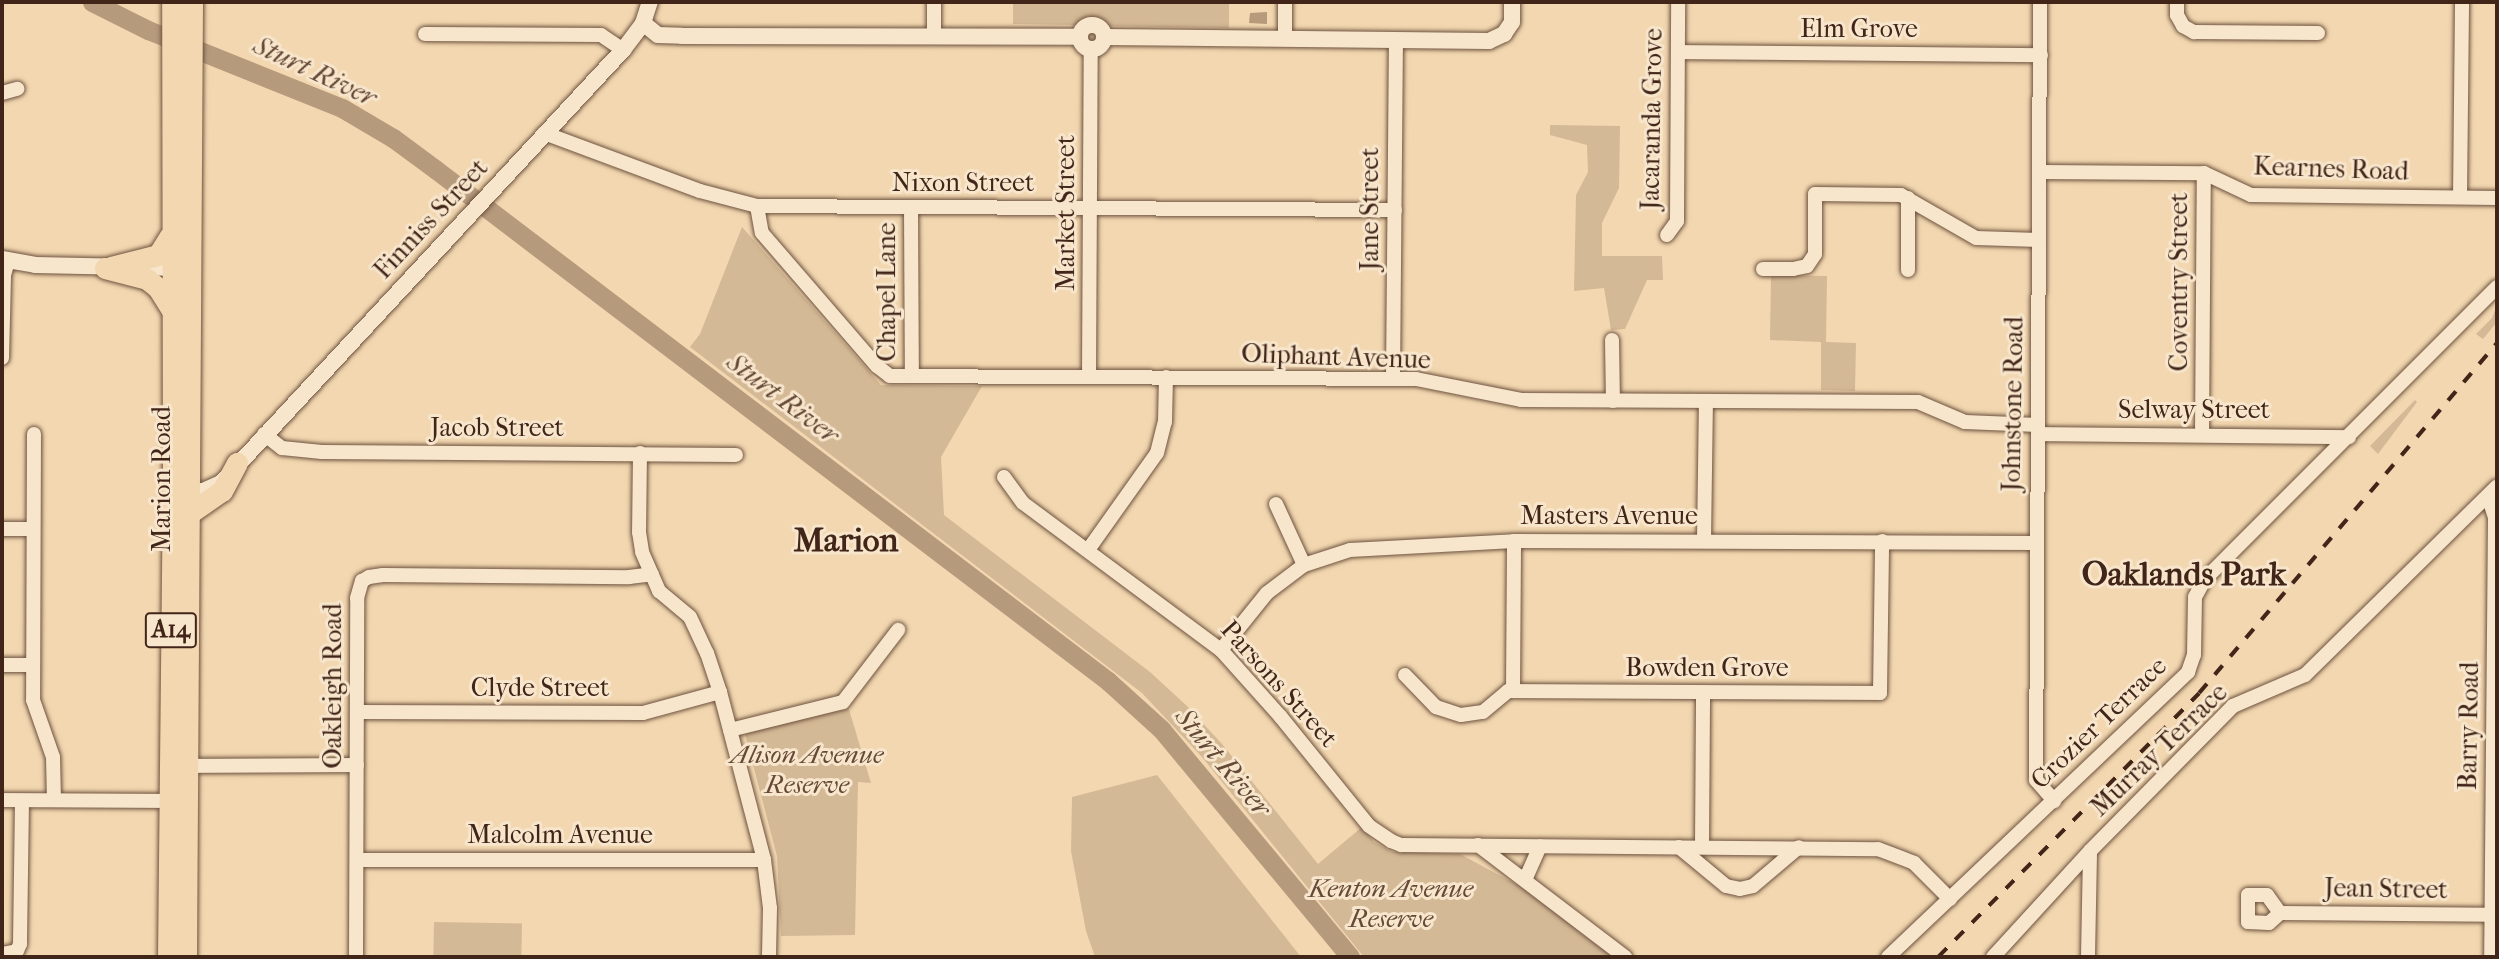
<!DOCTYPE html>
<style>
body{margin:0}
#map{position:relative;width:2499px;height:959px;overflow:hidden;background:#f2d7b0;font-family:"IM FELL French Canon",serif}
div>[style]{position:absolute}
.green>*{inset:0;background:#d4b996;transform-origin:0 0}
.water>*{inset:0;background:#b69a7c}
.river>*{height:19px;margin:-9.5px;padding:0 9.5px;transform-origin:9.5px;border-radius:9.5px;background:#b69a7c}
.roads{filter:drop-shadow(0 0 2px #6d523e) drop-shadow(0 0 2px #6d523e)}
.minor>*{height:14px;margin:-7px;padding:0 7px;transform-origin:7px;border-radius:7px;background:#f7e5cc}
.tertiary>*{height:16px;margin:-8px;padding:0 8px;transform-origin:8px;border-radius:8px;background:#f7e5cc}
.tertiary>.ring{margin:-8px;padding:0;box-sizing:content-box;background:none;border:16px solid #f7e5cc;border-radius:50%}
.primary>*{height:21px;margin:-10.5px;padding:0 10.5px;transform-origin:10.5px;border-radius:10.5px;background:#f2d7b0}
.rail>*{height:3.5px;margin-top:-1.75px;transform-origin:0;background:repeating-linear-gradient(90deg,#412518 0 12px,transparent 0 24px)}
span{translate:-50% -50%;white-space:nowrap;text-align:center;line-height:1.15;-webkit-text-stroke:6px #f7e5cc;paint-order:stroke}
.shield-label span{padding:2px 5px;background:#f7e5cc;border:2px solid;border-radius:5px;-webkit-text-stroke-width:0}
.shield-label{font-size:24px;color:#412518;font-weight:700}
.street-label{font-size:26px;color:#412518}
.park-label{font-size:26px;color:#664a38;font-style:italic}
.water-label{font-size:28px;color:#644836;font-style:italic}
.district-label{font-size:33px;color:#412518;font-weight:700}
.frame{position:absolute;inset:0;border:4px solid #412518;pointer-events:none}
</style>
<div id="map">
<div class="green">
<i style="clip-path:polygon(1013px 2px,1229px 2px,1229px 28px,1108px 26px,1103px 22px,1085px 21px,1078px 25px,1013px 24px)"></i>
<i style="clip-path:polygon(1550px 125px,1620px 126px,1619px 188px,1602px 223px,1602px 256px,1662px 256px,1663px 280px,1647px 280px,1625px 329px,1611px 330px,1604px 288px,1574px 291px,1576px 195px,1588px 172px,1587px 145px,1550px 135px)"></i>
<i style="clip-path:polygon(742px 227px,881px 385px,982px 386px,941px 457px,944px 515px,1150px 672px,1187px 706px,1222px 744px,1318px 864px,1362px 827px,1374px 842px,1392px 852px,1460px 854px,1523px 888px,1614px 957px,1364px 957px,1202px 757px,1142px 693px,690px 347px,700px 334px)"></i>
<i style="clip-path:polygon(1771px 275px,1827px 276px,1826px 342px,1856px 343px,1855px 391px,1821px 390px,1821px 342px,1770px 340px)"></i>
<i style="clip-path:polygon(2497px 305px,2497px 322px,2483px 339px,2476px 334px,2492px 318px)"></i>
<i style="clip-path:polygon(2415px 400px,2417px 402px,2378px 454px,2370px 446px)"></i>
<i style="clip-path:polygon(848px 706px,871px 783px,858px 782px,855px 935px,781px 936px,777px 856px,745px 734px)"></i>
<i style="clip-path:polygon(1157px 775px,1301px 957px,1095px 957px,1086px 931px,1071px 851px,1072px 797px)"></i>
<i style="left:434px;top:922px;width:88px;height:35px;rotate:1deg"></i>
</div>
<div class="water">
<i style="clip-path:polygon(1267px 12px,1267px 24px,1249px 23px,1250px 13px)"></i>
</div>
<div class="river">
<i style="left:92px;top:2px;width:63px;rotate:26.6deg"></i>
<i style="left:148px;top:30px;width:209px;rotate:21.9deg"></i>
<i style="left:342px;top:108px;width:59px;rotate:30.5deg"></i>
<i style="left:393px;top:138px;width:52px;rotate:36.4deg"></i>
<i style="left:435px;top:169px;width:846px;rotate:37.26deg"></i>
<i style="left:1108px;top:681px;width:72px;rotate:42.2deg"></i>
<i style="left:1161px;top:729px;width:296px;rotate:50.3deg"></i>
</div>
<div class="roads">
<div class="minor">
<i style="left:934px;top:2px;width:34px;rotate:90deg"></i>
<i style="left:2040px;top:2px;width:778px;rotate:90.29deg"></i>
<i style="left:2036px;top:780px;width:28px;rotate:49deg"></i>
<i style="left:2177px;top:2px;width:13px;rotate:90deg"></i>
<i style="left:2177px;top:15px;width:13px;rotate:61deg"></i>
<i style="left:2183px;top:26px;width:13px;rotate:29deg"></i>
<i style="left:2194px;top:32px;width:124px;rotate:0.5deg"></i>
<i style="left:425px;top:34px;width:176px;rotate:0.3deg"></i>
<i style="left:601px;top:35px;width:27px;rotate:34deg"></i>
<i style="left:1285px;top:38px;width:36px;rotate:-90deg"></i>
<i style="left:1678px;top:52px;width:363px;rotate:0.5deg"></i>
<i style="left:2px;top:93px;width:16px;rotate:-15deg"></i>
<i style="left:544px;top:133px;width:166px;rotate:20.4deg"></i>
<i style="left:700px;top:191px;width:59px;rotate:14.7deg"></i>
<i style="left:757px;top:206px;width:638px;rotate:0.36deg"></i>
<i style="left:2041px;top:172px;width:163px;rotate:0.4deg"></i>
<i style="left:2204px;top:173px;width:52px;rotate:25.1deg"></i>
<i style="left:2251px;top:195px;width:246px;rotate:0.7deg"></i>
<i style="left:2460px;top:197px;width:195px;rotate:-89.4deg"></i>
<i style="left:757px;top:206px;width:27px;rotate:80deg"></i>
<i style="left:762px;top:233px;width:176px;rotate:49.2deg"></i>
<i style="left:877px;top:366px;width:16px;rotate:38deg"></i>
<i style="left:890px;top:376px;width:526px;rotate:0.33deg"></i>
<i style="left:1416px;top:379px;width:107px;rotate:11.3deg"></i>
<i style="left:1521px;top:400px;width:397px;rotate:0.3deg"></i>
<i style="left:1918px;top:402px;width:51px;rotate:23.1deg"></i>
<i style="left:1965px;top:422px;width:73px;rotate:2.4deg"></i>
<i style="left:911px;top:207px;width:169px;rotate:89.7deg"></i>
<i style="left:1667px;top:235px;width:17px;rotate:-54deg"></i>
<i style="left:1677px;top:221px;width:219px;rotate:-89.7deg"></i>
<i style="left:1763px;top:269px;width:30px"></i>
<i style="left:1793px;top:269px;width:14px;rotate:-12deg"></i>
<i style="left:1807px;top:266px;width:14px;rotate:-56deg"></i>
<i style="left:1815px;top:254px;width:60px;rotate:-90deg"></i>
<i style="left:1815px;top:194px;width:86px;rotate:0.7deg"></i>
<i style="left:1901px;top:195px;width:86px;rotate:29.8deg"></i>
<i style="left:1976px;top:238px;width:63px;rotate:1.8deg"></i>
<i style="left:1908px;top:270px;width:72px;rotate:-90deg"></i>
<i style="left:1612px;top:340px;width:61px;rotate:89.1deg"></i>
<i style="left:2px;top:358px;width:83px;rotate:-88.6deg"></i>
<i style="left:4px;top:275px;width:15px;rotate:-74deg"></i>
<i style="left:1089px;top:377px;width:328px;rotate:-89.7deg"></i>
<i style="left:1393px;top:379px;width:339px;rotate:-89.5deg"></i>
<i style="left:34px;top:434px;width:266px;rotate:90.2deg"></i>
<i style="left:33px;top:700px;width:60px;rotate:70.7deg"></i>
<i style="left:53px;top:757px;width:43px;rotate:88.7deg"></i>
<i style="left:264px;top:434px;width:23px;rotate:38deg"></i>
<i style="left:282px;top:448px;width:40px;rotate:5.7deg"></i>
<i style="left:322px;top:452px;width:414px;rotate:0.4deg"></i>
<i style="left:2038px;top:434px;width:311px;rotate:0.6deg"></i>
<i style="left:2202px;top:434px;width:261px;rotate:-89.6deg"></i>
<i style="left:640px;top:453px;width:79px;rotate:90.7deg"></i>
<i style="left:639px;top:532px;width:20px;rotate:81deg"></i>
<i style="left:642px;top:552px;width:43px;rotate:66.4deg"></i>
<i style="left:659px;top:591px;width:40px;rotate:40deg"></i>
<i style="left:690px;top:617px;width:40px;rotate:65deg"></i>
<i style="left:707px;top:653px;width:41px;rotate:71.6deg"></i>
<i style="left:720px;top:692px;width:174px;rotate:75.3deg"></i>
<i style="left:764px;top:860px;width:48px;rotate:82.9deg"></i>
<i style="left:770px;top:908px;width:49px;rotate:91.2deg"></i>
<i style="left:1004px;top:477px;width:32px;rotate:54deg"></i>
<i style="left:1023px;top:503px;width:247px;rotate:36.6deg"></i>
<i style="left:1221px;top:650px;width:89px;rotate:48.2deg"></i>
<i style="left:1280px;top:716px;width:141px;rotate:51deg"></i>
<i style="left:1369px;top:826px;width:27px;rotate:34deg"></i>
<i style="left:1391px;top:841px;width:11px;rotate:22deg"></i>
<i style="left:1401px;top:845px;width:477px;rotate:0.5deg"></i>
<i style="left:1878px;top:849px;width:39px;rotate:21deg"></i>
<i style="left:1914px;top:863px;width:51px;rotate:45deg"></i>
<i style="left:2488px;top:496px;width:22px;rotate:72deg"></i>
<i style="left:2495px;top:517px;width:440px;rotate:90.5deg"></i>
<i style="left:1276px;top:504px;width:67px;rotate:65.3deg"></i>
<i style="left:2px;top:529px;width:31px"></i>
<i style="left:1704px;top:541px;width:140px;rotate:-89.2deg"></i>
<i style="left:1088px;top:550px;width:119px;rotate:-54.6deg"></i>
<i style="left:1157px;top:453px;width:32px;rotate:-76deg"></i>
<i style="left:1165px;top:422px;width:45px;rotate:-88.7deg"></i>
<i style="left:1221px;top:650px;width:73px;rotate:-51.1deg"></i>
<i style="left:1267px;top:593px;width:46px;rotate:-37.1deg"></i>
<i style="left:1304px;top:565px;width:48px;rotate:-18.1deg"></i>
<i style="left:1350px;top:550px;width:164px;rotate:-3.1deg"></i>
<i style="left:1514px;top:541px;width:522px;rotate:0.22deg"></i>
<i style="left:2px;top:665px;width:31px"></i>
<i style="left:1405px;top:675px;width:45px;rotate:45.9deg"></i>
<i style="left:1436px;top:707px;width:26px;rotate:18deg"></i>
<i style="left:1461px;top:715px;width:22px;rotate:-8deg"></i>
<i style="left:1483px;top:712px;width:33px;rotate:-40deg"></i>
<i style="left:1508px;top:691px;width:372px;rotate:0.3deg"></i>
<i style="left:1880px;top:693px;width:152px;rotate:-89.2deg"></i>
<i style="left:1513px;top:691px;width:150px;rotate:-89.6deg"></i>
<i style="left:357px;top:712px;width:286px;rotate:0.2deg"></i>
<i style="left:643px;top:713px;width:80px;rotate:-15.3deg"></i>
<i style="left:730px;top:730px;width:116px;rotate:-13.9deg"></i>
<i style="left:843px;top:702px;width:91px;rotate:-52.6deg"></i>
<i style="left:179px;top:766px;width:178px;rotate:-0.3deg"></i>
<i style="left:2px;top:800px;width:168px;rotate:0.3deg"></i>
<i style="left:1478px;top:845px;width:185px;rotate:37.3deg"></i>
<i style="left:1679px;top:847px;width:61px;rotate:39.7deg"></i>
<i style="left:1726px;top:886px;width:14px;rotate:12deg"></i>
<i style="left:1740px;top:889px;width:13px;rotate:-13deg"></i>
<i style="left:1753px;top:886px;width:60px;rotate:-40.3deg"></i>
<i style="left:1702px;top:847px;width:155px;rotate:-89.6deg"></i>
<i style="left:357px;top:860px;width:407px"></i>
<i style="left:1525px;top:880px;width:37px;rotate:-66deg"></i>
<i style="left:2280px;top:913px;width:22px;rotate:-126deg"></i>
<i style="left:2267px;top:895px;width:19px;rotate:180deg"></i>
<i style="left:2248px;top:895px;width:27px;rotate:90deg"></i>
<i style="left:2248px;top:922px;width:21px;rotate:3deg"></i>
<i style="left:2269px;top:923px;width:15px;rotate:-42deg"></i>
<i style="left:2280px;top:913px;width:211px;rotate:0.5deg"></i>
<i style="left:2px;top:954px;width:15px;rotate:-11deg"></i>
<i style="left:17px;top:951px;width:8px;rotate:-67deg"></i>
<i style="left:20px;top:944px;width:143px;rotate:-89.2deg"></i>
<i style="left:356px;top:957px;width:359px;rotate:-89.8deg"></i>
<i style="left:357px;top:598px;width:18px;rotate:-74deg"></i>
<i style="left:362px;top:581px;width:8px;rotate:-30deg"></i>
<i style="left:369px;top:577px;width:14px;rotate:-8deg"></i>
<i style="left:383px;top:575px;width:246px;rotate:0.5deg"></i>
<i style="left:629px;top:577px;width:23px;rotate:-7deg"></i>
<i style="left:1888px;top:957px;width:414px;rotate:-43.5deg"></i>
<i style="left:2188px;top:672px;width:18px;rotate:-71deg"></i>
<i style="left:2194px;top:655px;width:58px;rotate:-89deg"></i>
<i style="left:2195px;top:597px;width:21px;rotate:-61deg"></i>
<i style="left:2205px;top:579px;width:413px;rotate:-45deg"></i>
<i style="left:1993px;top:957px;width:144px;rotate:-47.5deg"></i>
<i style="left:2090px;top:851px;width:204px;rotate:-45.4deg"></i>
<i style="left:2233px;top:706px;width:78px;rotate:-23.3deg"></i>
<i style="left:2305px;top:675px;width:269px;rotate:-44.5deg"></i>
<i style="left:2088px;top:957px;width:106px;rotate:-88.9deg"></i>
</div>
<div class="tertiary">
<i style="left:643px;top:23px;width:19px;rotate:39deg"></i>
<i style="left:658px;top:35px;width:24px;rotate:2deg"></i>
<i style="left:682px;top:36px;width:398px;rotate:0.1deg"></i>
<i class="ring" style="left:1080px;top:25px;width:8px;height:8px"></i>
<i style="left:1104px;top:37px;width:385px;rotate:0.6deg"></i>
<i style="left:1489px;top:41px;width:17px;rotate:-25deg"></i>
<i style="left:1504px;top:34px;width:14px;rotate:-56deg"></i>
<i style="left:1512px;top:22px;width:20px;rotate:-90deg"></i>
<i style="left:2px;top:259px;width:34px;rotate:10deg"></i>
<i style="left:35px;top:265px;width:146px;rotate:1.2deg"></i>
<i style="left:179px;top:493px;width:24px;rotate:-5deg"></i>
<i style="left:203px;top:491px;width:20px;rotate:-24deg"></i>
<i style="left:221px;top:483px;width:591px;rotate:-47.13deg"></i>
<i style="left:623px;top:50px;width:34px;rotate:-53deg"></i>
<i style="left:643px;top:23px;width:22px;rotate:-72deg"></i>
</div>
<div class="primary">
<i style="left:111px;top:267px;width:49px;rotate:-14.3deg"></i>
<i style="left:158px;top:255px;width:22px;rotate:-58deg"></i>
<i style="left:105px;top:268px;width:43px;rotate:14.7deg"></i>
<i style="left:147px;top:279px;width:14px;rotate:39deg"></i>
<i style="left:158px;top:288px;width:25px;rotate:58deg"></i>
<i style="left:190px;top:513px;width:39px;rotate:-35deg"></i>
<i style="left:222px;top:491px;width:32px;rotate:-62deg"></i>
<i style="left:168px;top:957px;width:476px;rotate:-89.4deg"></i>
<i style="left:173px;top:481px;width:479px;rotate:-90.1deg"></i>
<i style="left:186px;top:957px;width:955px;rotate:-89.64deg"></i>
</div>
</div>
<div class="rail">
<i style="left:1938px;top:957px;width:371px;rotate:-45.3deg"></i>
<i style="left:2199px;top:693px;width:460px;rotate:-49.6deg"></i>
</div>
<div class="shield-label">
<span style="left:171px;top:630px">A14</span>
</div>
<div class="street-label">
<span style="left:1859px;top:29px">Elm Grove</span>
<span style="left:1652px;top:119px;rotate:-89deg">Jacaranda Grove</span>
<span style="left:2331px;top:169px;rotate:2deg">Kearnes Road</span>
<span style="left:963px;top:183px">Nixon Street</span>
<span style="left:1370px;top:209px;rotate:-90deg">Jane Street</span>
<span style="left:1066px;top:213px;rotate:-90deg">Market Street</span>
<span style="left:431px;top:219px;rotate:-47deg">Finniss Street</span>
<span style="left:2179px;top:282px;rotate:-90deg">Coventry Street</span>
<span style="left:887px;top:292px;rotate:-90deg">Chapel Lane</span>
<span style="left:1336px;top:357px;rotate:2deg">Oliphant Avenue</span>
<span style="left:2013px;top:404px;rotate:-89deg">Johnstone Road</span>
<span style="left:2194px;top:410px">Selway Street</span>
<span style="left:497px;top:428px">Jacob Street</span>
<span style="left:162px;top:479px;rotate:-90deg">Marion Road</span>
<span style="left:1609px;top:516px">Masters Avenue</span>
<span style="left:1707px;top:668px">Bowden Grove</span>
<span style="left:1279px;top:684px;rotate:48deg">Parsons Street</span>
<span style="left:333px;top:686px;rotate:-90deg">Oakleigh Road</span>
<span style="left:540px;top:688px">Clyde Street</span>
<span style="left:2099px;top:723px;rotate:-44deg">Crozier Terrace</span>
<span style="left:2469px;top:726px;rotate:-89deg">Barry Road</span>
<span style="left:2159px;top:750px;rotate:-44deg">Murray Terrace</span>
<span style="left:560px;top:835px">Malcolm Avenue</span>
<span style="left:2386px;top:889px;rotate:1deg">Jean Street</span>
</div>
<div class="park-label">
<span style="left:807px;top:770px">Alison Avenue<br>Reserve</span>
<span style="left:1391px;top:904px">Kenton Avenue<br>Reserve</span>
</div>
<div class="water-label">
<span style="left:315px;top:71px;rotate:25deg">Sturt River</span>
<span style="left:783px;top:398px;rotate:37deg">Sturt River</span>
<span style="left:1223px;top:762px;rotate:50deg">Sturt River</span>
</div>
<div class="district-label">
<span style="left:846px;top:541px">Marion</span>
<span style="left:2184px;top:575px">Oaklands Park</span>
</div>
<div class="frame"></div>
</div>
